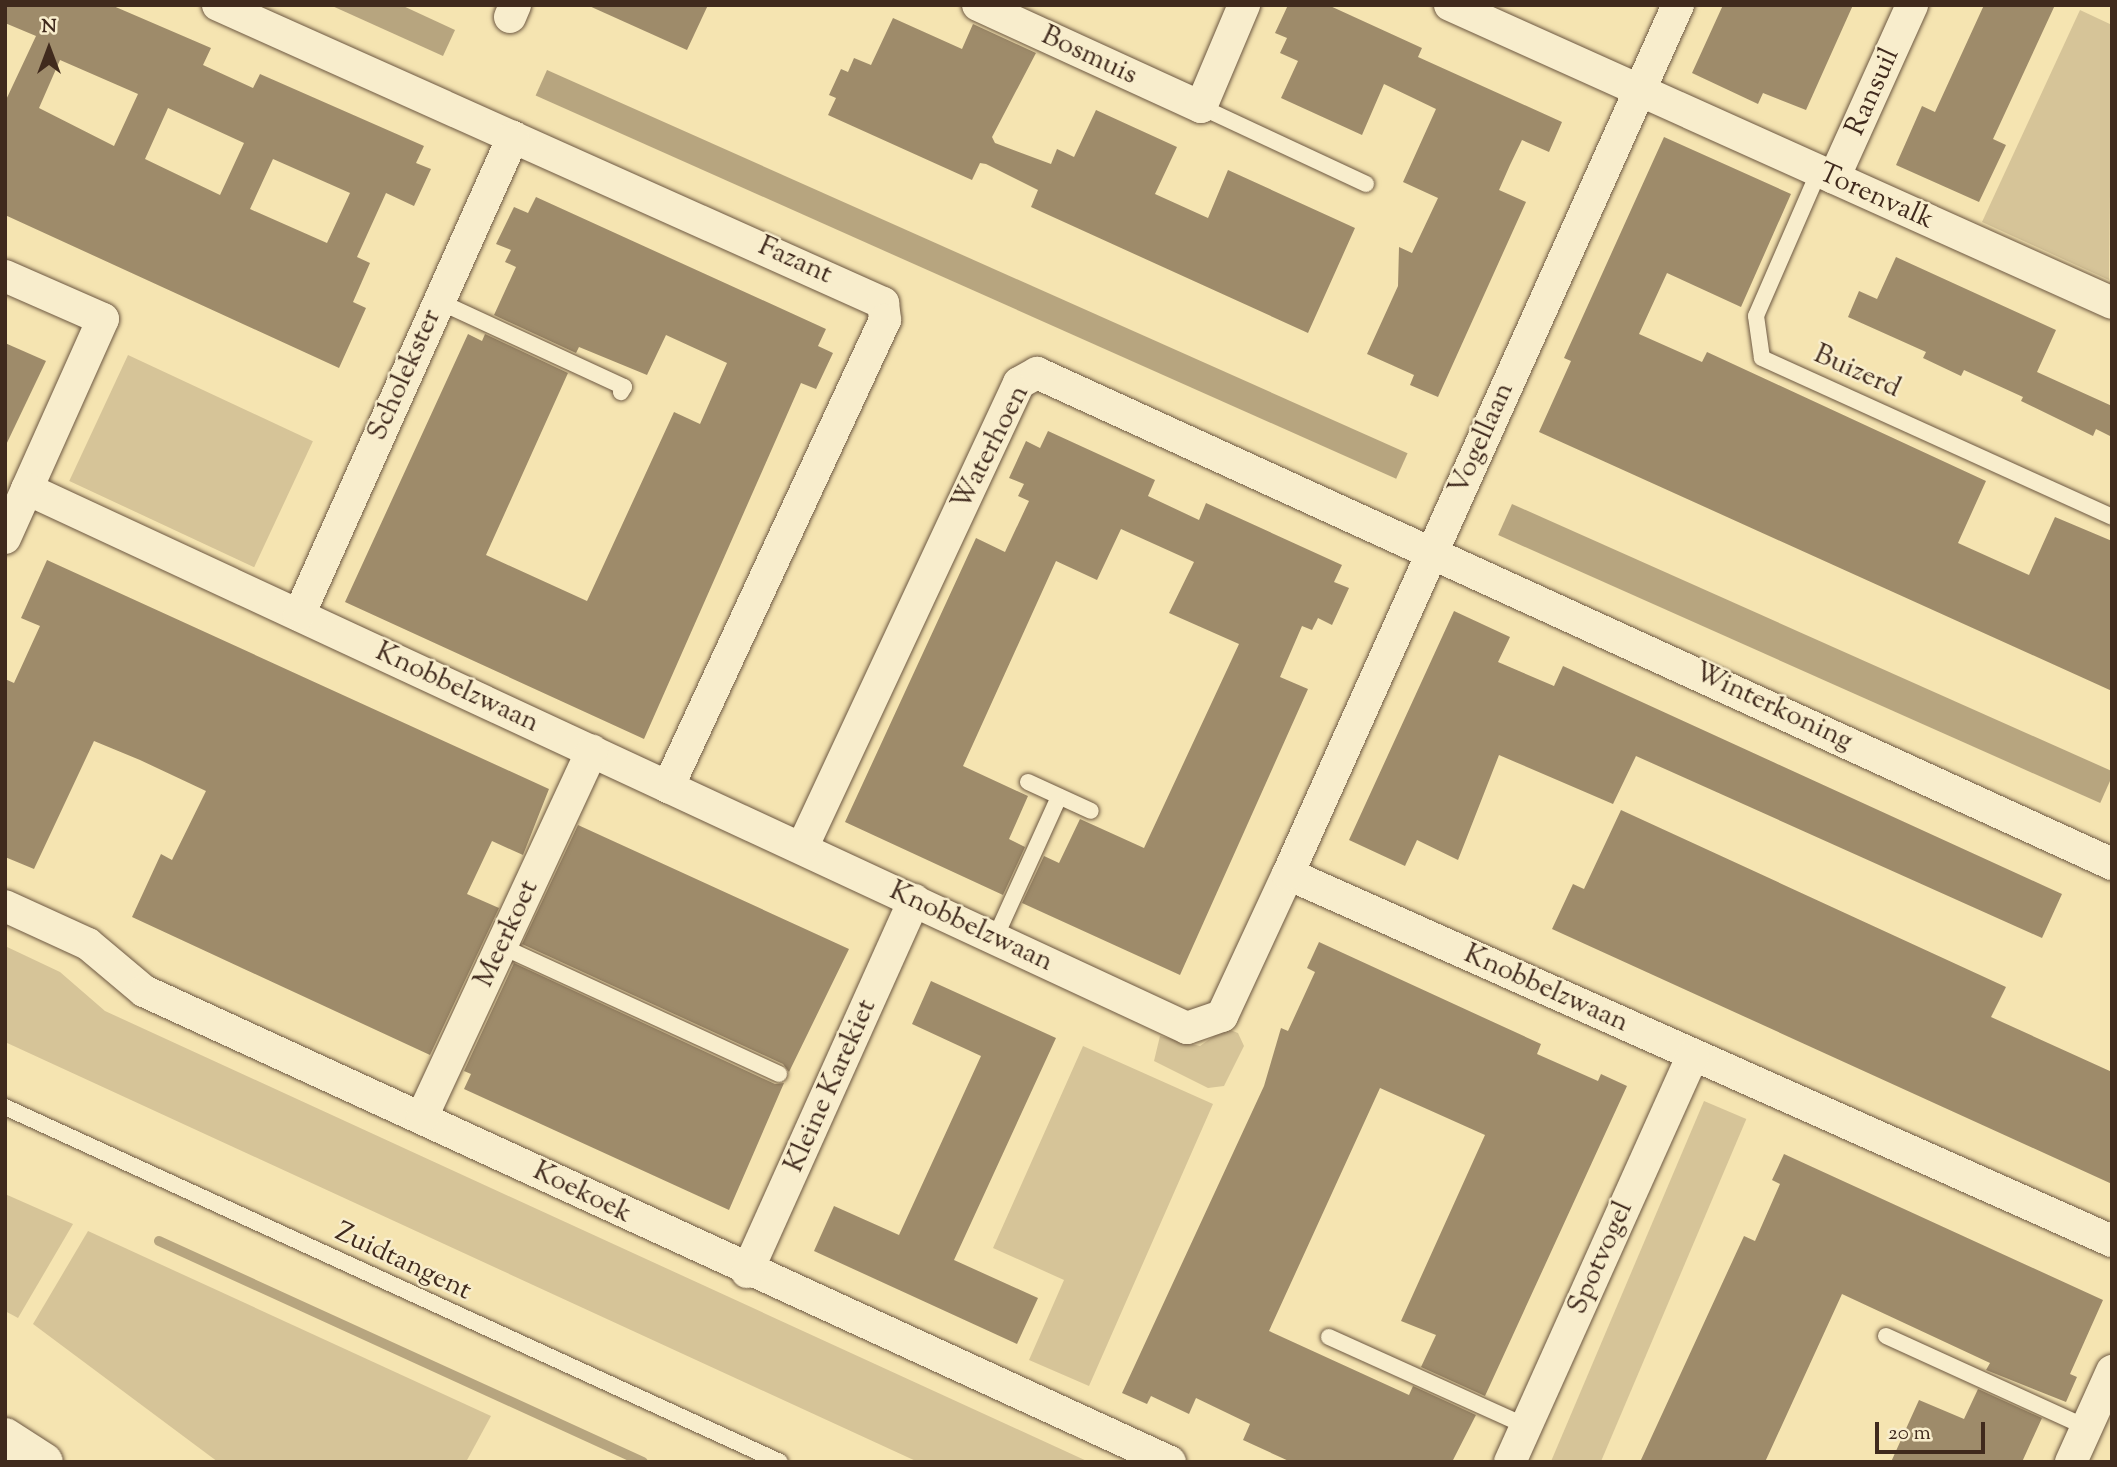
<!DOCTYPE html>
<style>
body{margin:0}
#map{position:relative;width:2117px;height:1467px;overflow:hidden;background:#f5e4b1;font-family:"Sorts Mill Goudy",serif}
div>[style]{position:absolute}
.green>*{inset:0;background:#d6c498;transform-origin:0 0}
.water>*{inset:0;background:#b7a57f;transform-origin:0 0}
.stream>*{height:10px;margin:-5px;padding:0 5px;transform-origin:5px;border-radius:5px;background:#b7a57f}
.building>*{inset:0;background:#9e8b6a}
.roads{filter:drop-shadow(0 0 2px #6d5842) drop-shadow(0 0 2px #6d5842)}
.lane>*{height:16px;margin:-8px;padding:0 8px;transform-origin:8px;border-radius:8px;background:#f8edcc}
.street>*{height:32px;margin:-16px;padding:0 16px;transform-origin:16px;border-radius:16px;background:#f8edcc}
.secondary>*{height:38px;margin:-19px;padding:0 19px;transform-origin:19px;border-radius:19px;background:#f8edcc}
span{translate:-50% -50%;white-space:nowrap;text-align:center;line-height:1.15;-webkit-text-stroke:5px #f8edcc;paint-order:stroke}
.street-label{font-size:28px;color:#402a1d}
.frame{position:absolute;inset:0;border:7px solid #402a1d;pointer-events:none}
.north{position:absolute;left:14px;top:14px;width:70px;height:70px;-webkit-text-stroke:5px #f8edcc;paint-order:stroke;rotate:0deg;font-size:19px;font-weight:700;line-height:28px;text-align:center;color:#402a1d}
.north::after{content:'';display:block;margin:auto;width:24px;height:32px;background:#402a1d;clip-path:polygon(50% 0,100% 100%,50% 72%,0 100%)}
.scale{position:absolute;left:1875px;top:1422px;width:110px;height:32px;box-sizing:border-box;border:4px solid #402a1d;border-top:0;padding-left:9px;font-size:21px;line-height:24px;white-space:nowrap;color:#402a1d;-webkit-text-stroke:5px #f8edcc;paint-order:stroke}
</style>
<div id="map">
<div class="green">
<i style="clip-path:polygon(2080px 10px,2112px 25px,2109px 280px,1982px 222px)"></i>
<i style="left:128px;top:355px;width:204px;height:139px;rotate:25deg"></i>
<i style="clip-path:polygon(5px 946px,60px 972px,105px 1011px,1089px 1462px,918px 1462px,5px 1042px)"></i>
<i style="clip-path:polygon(1225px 1028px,1238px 1033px,1244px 1046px,1224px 1086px,1208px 1088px,1154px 1061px,1160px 1036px,1200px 1046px)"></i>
<i style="clip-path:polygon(1083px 1046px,1213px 1104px,1089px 1386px,1029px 1360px,1064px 1280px,993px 1248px)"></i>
<i style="left:1704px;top:1101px;width:46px;height:396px;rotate:23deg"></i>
<i style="clip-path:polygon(5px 1194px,73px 1224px,18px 1318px,5px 1311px)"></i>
<i style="clip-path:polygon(88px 1231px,491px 1416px,466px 1462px,218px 1462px,33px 1324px)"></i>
</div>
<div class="water">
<i style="clip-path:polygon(330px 5px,401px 5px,455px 30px,443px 56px)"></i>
<i style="left:547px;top:70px;width:942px;height:28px;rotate:24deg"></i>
<i style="left:1512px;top:504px;width:659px;height:34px;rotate:24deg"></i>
</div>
<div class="stream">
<i style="left:159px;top:1241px;width:532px;rotate:24.54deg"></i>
</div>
<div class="building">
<i style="clip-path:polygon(evenodd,5px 5px,111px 5px,211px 48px,203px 65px,253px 88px,260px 74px,424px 146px,416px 163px,431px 169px,414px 206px,386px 193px,357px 257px,370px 263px,353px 302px,366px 308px,339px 368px,5px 215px,5px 102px,36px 36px,5px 23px,5px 5px,60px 60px,138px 94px,114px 146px,39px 108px,60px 60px,5px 5px,168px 108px,244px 143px,220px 195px,145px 159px,168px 108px,5px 5px,273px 159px,350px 193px,327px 243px,250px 209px,273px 159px)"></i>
<i style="clip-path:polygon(587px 5px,708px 5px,687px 50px)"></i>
<i style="clip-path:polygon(1288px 5px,1328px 5px,1422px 48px,1418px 57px,1562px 122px,1549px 152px,1522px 140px,1510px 165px,1499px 190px,1526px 202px,1438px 397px,1410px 385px,1414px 375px,1367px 354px,1398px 286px,1399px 247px,1412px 253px,1438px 198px,1403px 182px,1436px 109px,1384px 84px,1362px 135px,1281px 98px,1298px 61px,1280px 53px,1287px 38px,1275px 33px)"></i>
<i style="clip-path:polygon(1723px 5px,1853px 5px,1806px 110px,1763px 93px,1758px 104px,1692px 73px)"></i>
<i style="clip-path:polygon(1984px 5px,2055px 5px,1993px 139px,2006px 145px,1979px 202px,1896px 165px,1922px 106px,1935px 112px)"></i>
<i style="clip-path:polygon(893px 18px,962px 49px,973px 24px,1036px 53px,992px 137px,995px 143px,1051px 164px,1057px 149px,1074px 157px,1096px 110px,1177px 147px,1155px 194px,1208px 218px,1228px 170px,1355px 228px,1308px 333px,1031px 207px,1038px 190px,986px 164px,980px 163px,972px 180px,828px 115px,836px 98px,829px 95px,841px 69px,848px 72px,854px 58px,871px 65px)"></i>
<i style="clip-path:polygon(1664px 137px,1791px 194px,1741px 307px,1667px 273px,1639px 334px,1702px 362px,1707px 352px,1986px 481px,1958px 543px,2029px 575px,2055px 517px,2112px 541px,2112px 691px,1539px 432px,1571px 361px,1564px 358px)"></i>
<i style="clip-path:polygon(536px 197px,826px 329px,818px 346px,833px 353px,816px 389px,801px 383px,644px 739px,345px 602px,468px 334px,482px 341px,485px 334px,568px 373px,486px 555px,587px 601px,674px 412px,700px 424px,727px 363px,666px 335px,647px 375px,579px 347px,576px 353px,494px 315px,516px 267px,505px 262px,511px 250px,496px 244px,514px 207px,528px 213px)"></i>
<i style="clip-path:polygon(1896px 257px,2056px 330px,2037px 372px,2112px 406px,2112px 437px,2096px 429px,2093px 436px,2021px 401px,2023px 397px,1964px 370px,1961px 376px,1923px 358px,1926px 352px,1848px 317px,1859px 291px,1877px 299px)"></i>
<i style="clip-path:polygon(5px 343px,46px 361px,5px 447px)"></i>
<i style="clip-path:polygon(1048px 431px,1155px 480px,1148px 496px,1199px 520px,1206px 503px,1342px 565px,1334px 582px,1349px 588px,1332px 625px,1318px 618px,1312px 630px,1302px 626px,1280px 677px,1308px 689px,1180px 975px,1022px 903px,1044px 856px,1059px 863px,1080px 819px,1144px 848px,1239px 644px,1169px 613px,1194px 562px,1121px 529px,1097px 580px,1056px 561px,963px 766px,1028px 796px,1009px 839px,1025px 847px,1003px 895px,845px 822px,976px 538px,1005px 552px,1029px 501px,1018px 496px,1024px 484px,1009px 478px,1026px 441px,1040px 448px)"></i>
<i style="clip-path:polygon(47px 560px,549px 789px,523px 855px,492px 841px,467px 894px,499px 908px,430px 1055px,132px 917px,161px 854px,172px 860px,206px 791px,140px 760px,94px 741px,34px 869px,5px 857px,5px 679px,14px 683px,40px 626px,21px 618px)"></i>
<i style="clip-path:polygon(1454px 611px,1510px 637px,1498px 662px,1554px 686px,1563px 666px,2062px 894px,2042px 938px,1636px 756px,1613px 804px,1499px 755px,1458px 860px,1417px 840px,1405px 866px,1349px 840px)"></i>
<i style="clip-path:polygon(1621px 810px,2006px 987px,1991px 1017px,2112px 1072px,2112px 1184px,1552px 929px,1573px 884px,1584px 889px)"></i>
<i style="clip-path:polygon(578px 825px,849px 949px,789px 1072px,783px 1064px,522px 944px)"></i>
<i style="clip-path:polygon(1319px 942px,1541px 1044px,1537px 1054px,1598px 1081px,1601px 1074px,1627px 1086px,1485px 1396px,1421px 1367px,1436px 1335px,1401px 1321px,1485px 1135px,1380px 1088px,1269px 1331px,1409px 1395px,1413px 1386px,1476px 1415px,1452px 1462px,1291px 1462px,1243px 1440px,1250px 1424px,1196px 1398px,1189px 1414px,1151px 1396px,1147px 1404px,1122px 1393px,1264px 1086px,1281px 1028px,1288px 1031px,1315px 972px,1307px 968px)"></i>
<i style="clip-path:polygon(514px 963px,775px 1084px,784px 1083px,729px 1210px,464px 1089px,471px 1074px,464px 1071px)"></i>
<i style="clip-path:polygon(931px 981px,1056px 1038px,954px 1260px,1038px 1298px,1017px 1344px,814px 1251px,834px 1206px,899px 1235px,981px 1056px,912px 1024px)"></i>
<i style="clip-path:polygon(1784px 1154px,2103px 1300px,2070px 1374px,2077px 1377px,2066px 1402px,1986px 1370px,1990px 1363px,1842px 1294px,1765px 1462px,1640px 1462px,1744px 1236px,1755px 1241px,1780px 1184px,1772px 1180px)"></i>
<i style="clip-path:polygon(1978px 1389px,2042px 1418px,2022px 1462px,1891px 1462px,1919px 1400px,1964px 1419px)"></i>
</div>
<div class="roads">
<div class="lane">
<i style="left:1201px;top:107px;width:182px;rotate:25deg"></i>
<i style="left:1819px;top:171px;width:158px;rotate:113.5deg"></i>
<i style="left:1756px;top:316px;width:42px;rotate:81.9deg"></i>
<i style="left:1762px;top:358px;width:384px;rotate:24.4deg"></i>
<i style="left:438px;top:301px;width:205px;rotate:24.8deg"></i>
<i style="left:624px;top:387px;width:6px;rotate:121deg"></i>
<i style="left:1028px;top:782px;width:69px;rotate:24.7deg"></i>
<i style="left:995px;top:938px;width:155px;rotate:-65.6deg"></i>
<i style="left:501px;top:946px;width:306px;rotate:24.7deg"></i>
<i style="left:5px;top:1107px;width:852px;rotate:24.61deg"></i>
<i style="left:1886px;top:1336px;width:220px;rotate:24.5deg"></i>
<i style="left:1329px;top:1337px;width:216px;rotate:24.3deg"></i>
</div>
<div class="street">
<i style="left:218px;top:5px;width:729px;rotate:24.14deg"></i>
<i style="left:883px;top:303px;width:17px;rotate:83deg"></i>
<i style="left:885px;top:320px;width:515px;rotate:114.92deg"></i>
<i style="left:978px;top:5px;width:245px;rotate:24.6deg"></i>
<i style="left:1201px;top:107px;width:111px;rotate:-67.1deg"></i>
<i style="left:1450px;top:5px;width:726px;rotate:24.23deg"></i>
<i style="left:510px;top:17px;width:13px;rotate:-67deg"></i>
<i style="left:1834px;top:178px;width:190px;rotate:-65.7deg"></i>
<i style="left:5px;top:276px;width:107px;rotate:23.7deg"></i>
<i style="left:103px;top:319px;width:186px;rotate:114.1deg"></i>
<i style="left:27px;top:489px;width:1279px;rotate:24.92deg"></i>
<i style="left:1187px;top:1028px;width:37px;rotate:-19deg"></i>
<i style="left:1222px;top:1016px;width:157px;rotate:-65.1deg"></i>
<i style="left:1288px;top:874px;width:902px;rotate:24.01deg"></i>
<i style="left:5px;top:538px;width:54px;rotate:-65.8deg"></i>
<i style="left:299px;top:615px;width:524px;rotate:-65.88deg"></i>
<i style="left:802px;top:848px;width:513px;rotate:-64.98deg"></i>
<i style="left:1019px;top:383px;width:21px;rotate:-29deg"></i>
<i style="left:1037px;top:373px;width:1182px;rotate:24.55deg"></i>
<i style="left:1288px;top:874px;width:953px;rotate:-65.83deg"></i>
<i style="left:5px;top:906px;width:91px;rotate:24.6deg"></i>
<i style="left:88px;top:944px;width:73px;rotate:40deg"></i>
<i style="left:144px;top:991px;width:1129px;rotate:24.66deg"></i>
<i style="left:422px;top:1117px;width:404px;rotate:-65.1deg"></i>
<i style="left:747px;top:1272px;width:408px;rotate:-65.8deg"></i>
<i style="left:1510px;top:1462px;width:446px;rotate:-65.8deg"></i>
<i style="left:2071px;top:1462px;width:100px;rotate:-65.7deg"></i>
</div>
<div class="secondary">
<i style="left:5px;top:1437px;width:46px;rotate:32.7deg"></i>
</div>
</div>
<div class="street-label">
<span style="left:1089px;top:56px;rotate:25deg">Bosmuis</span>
<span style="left:1873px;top:92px;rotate:-66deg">Ransuil</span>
<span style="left:1876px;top:197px;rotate:24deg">Torenvalk</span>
<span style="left:795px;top:261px;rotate:24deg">Fazant</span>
<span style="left:1857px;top:372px;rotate:24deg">Buizerd</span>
<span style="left:405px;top:375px;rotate:-66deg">Scholekster</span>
<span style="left:1482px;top:439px;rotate:-66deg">Vogellaan</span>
<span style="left:991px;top:448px;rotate:-63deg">Waterhoen</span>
<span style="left:457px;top:688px;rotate:25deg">Knobbelzwaan</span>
<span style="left:1773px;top:707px;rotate:25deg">Winterkoning</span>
<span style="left:971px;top:927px;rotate:25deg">Knobbelzwaan</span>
<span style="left:507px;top:934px;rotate:-65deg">Meerkoet</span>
<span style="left:1546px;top:989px;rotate:24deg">Knobbelzwaan</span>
<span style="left:831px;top:1086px;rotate:-66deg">Kleine Karekiet</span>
<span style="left:582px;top:1193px;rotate:26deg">Koekoek</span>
<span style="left:1601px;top:1258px;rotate:-66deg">Spotvogel</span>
<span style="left:403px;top:1262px;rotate:25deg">Zuidtangent</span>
</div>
<div class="frame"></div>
<div class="north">N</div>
<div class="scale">20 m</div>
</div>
